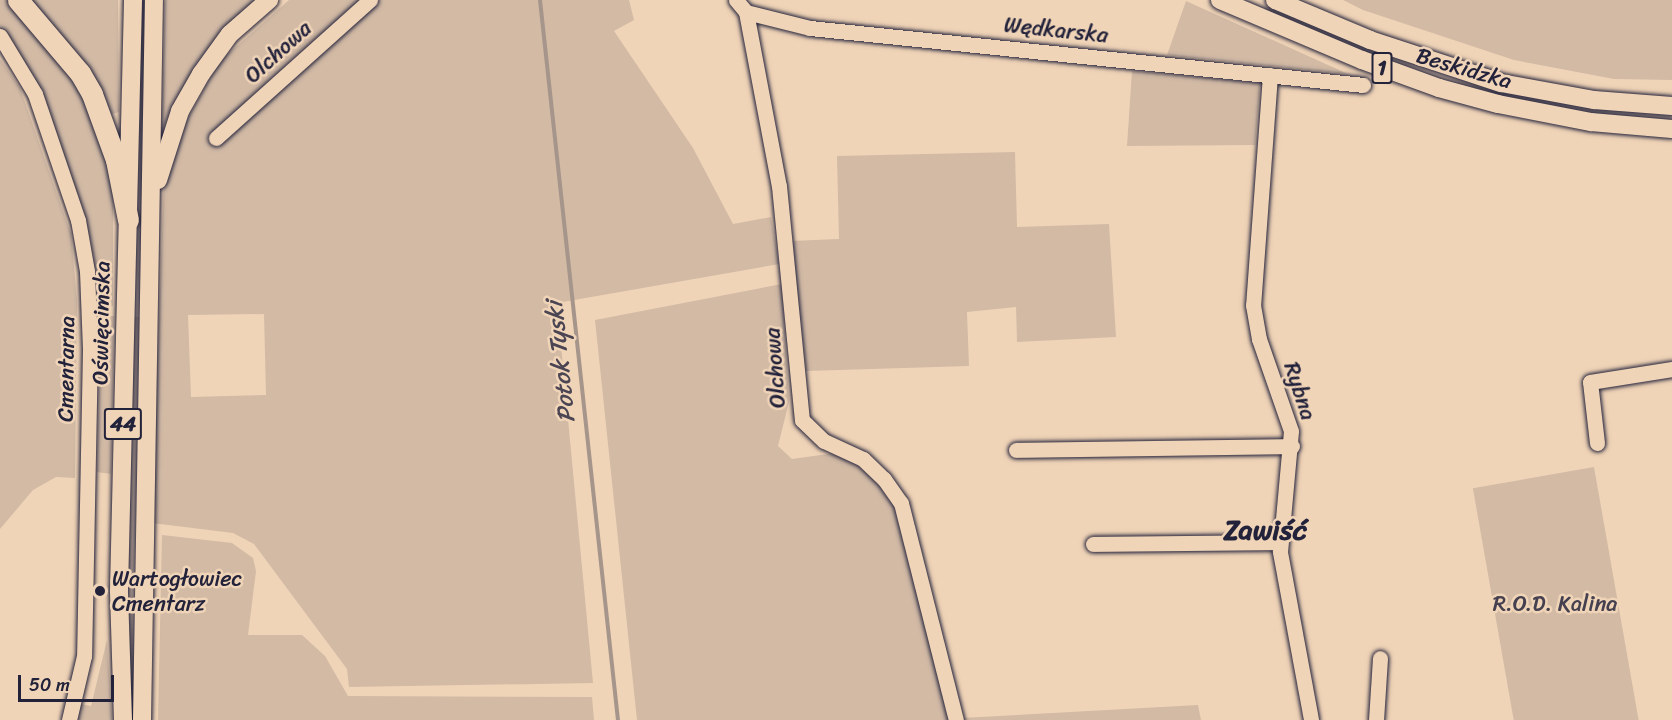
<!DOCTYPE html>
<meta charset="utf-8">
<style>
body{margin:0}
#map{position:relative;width:1672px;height:720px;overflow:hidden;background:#f0d4b7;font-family:Sriracha,sans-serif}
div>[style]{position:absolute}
.green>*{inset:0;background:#d2baa5;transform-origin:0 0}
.stream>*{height:4px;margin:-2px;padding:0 2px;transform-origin:2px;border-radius:2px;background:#a6958b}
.roads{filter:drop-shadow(0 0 2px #22223b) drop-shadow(0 0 2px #22223b)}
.minor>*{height:15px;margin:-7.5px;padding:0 7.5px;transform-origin:7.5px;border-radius:7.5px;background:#f0d4b7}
.major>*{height:18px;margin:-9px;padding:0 9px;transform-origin:9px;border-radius:9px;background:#f0d4b7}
.highway>*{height:21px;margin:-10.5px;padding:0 10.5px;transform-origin:10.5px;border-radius:10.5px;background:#f0d4b7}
.dots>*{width:16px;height:16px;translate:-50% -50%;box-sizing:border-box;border:3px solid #f0d4b7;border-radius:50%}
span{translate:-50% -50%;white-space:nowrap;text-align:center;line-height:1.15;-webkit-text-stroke:5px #f0d4b7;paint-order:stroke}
.shield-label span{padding:2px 4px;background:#f0d4b7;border:2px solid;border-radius:4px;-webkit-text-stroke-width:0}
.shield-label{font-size:21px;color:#22223b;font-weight:700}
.street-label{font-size:22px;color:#22223b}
.poi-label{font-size:22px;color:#22223b}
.left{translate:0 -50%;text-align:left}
.park-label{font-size:22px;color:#454050}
.water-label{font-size:24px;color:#4a4453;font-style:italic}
.district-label{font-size:28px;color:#22223b;font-weight:700}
.scale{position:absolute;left:18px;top:675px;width:96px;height:27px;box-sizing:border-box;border:3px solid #22223b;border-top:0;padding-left:8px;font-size:18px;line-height:21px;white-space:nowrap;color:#22223b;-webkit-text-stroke:4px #f0d4b7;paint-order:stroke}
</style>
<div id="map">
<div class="green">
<i style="clip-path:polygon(0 0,7px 0,64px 63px,98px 123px,113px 192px,113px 306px,94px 304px,87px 231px,50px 113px,0 27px)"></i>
<i style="clip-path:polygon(25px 0,118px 0,119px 112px,112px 114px,76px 58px)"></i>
<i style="left:140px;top:0;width:7px;height:309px"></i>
<i style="clip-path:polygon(165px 0,262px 0,187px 82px,162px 129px)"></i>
<i style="clip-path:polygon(evenodd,289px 0,629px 0,634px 20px,614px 31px,693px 148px,733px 224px,771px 217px,779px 264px,557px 303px,593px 683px,349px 687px,347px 669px,254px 544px,233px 533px,152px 523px,164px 179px,176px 139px,220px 61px,289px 0,264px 314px,266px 395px,191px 397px,188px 315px,264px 314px)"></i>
<i style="clip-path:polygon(1343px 0,1672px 0,1672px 80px,1614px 79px,1514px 60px,1363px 10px)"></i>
<i style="clip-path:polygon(1186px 1px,1348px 74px,1167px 55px)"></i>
<i style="clip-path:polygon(0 59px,20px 88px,71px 234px,77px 300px,75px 478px,56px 477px,33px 490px,0 529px)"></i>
<i style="clip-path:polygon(1132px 71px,1260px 83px,1255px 145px,1127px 146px)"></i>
<i style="clip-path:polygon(1015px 152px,1017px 227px,1109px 224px,1116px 337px,1017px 342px,1016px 307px,967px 312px,969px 366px,806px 371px,791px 241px,839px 239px,837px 156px)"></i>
<i style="clip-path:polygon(782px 284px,789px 402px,778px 446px,792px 459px,835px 453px,849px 459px,875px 480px,894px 506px,962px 718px,1198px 705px,1201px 720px,637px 720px,595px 320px)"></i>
<i style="clip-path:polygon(104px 316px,114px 316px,111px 474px,97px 472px,101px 320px)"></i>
<i style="clip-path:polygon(134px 317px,141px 317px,130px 706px,127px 649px)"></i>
<i style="left:1594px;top:467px;width:257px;height:123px;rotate:80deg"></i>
<i style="clip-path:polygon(162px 535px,232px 543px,253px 558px,256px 571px,248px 635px,302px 635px,325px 656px,348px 696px,592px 697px,594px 720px,158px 720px)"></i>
<i style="clip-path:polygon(107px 640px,112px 720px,76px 720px,79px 704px,91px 706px)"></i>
</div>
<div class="stream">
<i style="left:540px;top:0;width:724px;rotate:83.82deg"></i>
</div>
<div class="roads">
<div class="minor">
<i style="left:736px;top:0;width:16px;rotate:50deg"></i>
<i style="left:746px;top:12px;width:177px;rotate:79.3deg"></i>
<i style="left:779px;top:186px;width:235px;rotate:84.4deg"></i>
<i style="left:802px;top:420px;width:30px;rotate:44deg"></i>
<i style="left:824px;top:441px;width:43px;rotate:24.8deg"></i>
<i style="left:863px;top:459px;width:29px;rotate:44deg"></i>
<i style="left:884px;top:479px;width:29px;rotate:55deg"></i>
<i style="left:901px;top:503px;width:224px;rotate:75.8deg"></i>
<i style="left:746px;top:12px;width:66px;rotate:14deg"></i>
<i style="left:810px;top:28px;width:556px;rotate:5.88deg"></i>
<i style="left:0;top:36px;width:68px;rotate:58.9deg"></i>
<i style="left:35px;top:94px;width:133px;rotate:71.2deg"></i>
<i style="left:78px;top:220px;width:52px;rotate:80deg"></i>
<i style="left:87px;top:271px;width:78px;rotate:87.8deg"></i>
<i style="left:90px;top:349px;width:307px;rotate:91.1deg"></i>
<i style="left:84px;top:656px;width:66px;rotate:103.2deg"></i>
<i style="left:1270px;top:75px;width:231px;rotate:94.2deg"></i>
<i style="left:1253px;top:305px;width:35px;rotate:80deg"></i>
<i style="left:1259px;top:339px;width:97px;rotate:70.8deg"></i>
<i style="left:1291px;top:431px;width:121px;rotate:95.2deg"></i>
<i style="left:1280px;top:552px;width:171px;rotate:79.5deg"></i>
<i style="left:216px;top:138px;width:207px;rotate:-41.9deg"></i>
<i style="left:1597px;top:443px;width:61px;rotate:-96.5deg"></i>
<i style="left:1590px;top:382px;width:83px;rotate:-9deg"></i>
<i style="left:1016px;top:450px;width:276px;rotate:-0.8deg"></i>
<i style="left:1093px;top:544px;width:187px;rotate:-0.6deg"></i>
<i style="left:1376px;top:720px;width:62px;rotate:-86.3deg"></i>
</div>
<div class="major">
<i style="left:1220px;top:0;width:154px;rotate:22.9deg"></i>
<i style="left:1362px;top:60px;width:82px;rotate:20deg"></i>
<i style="left:1439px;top:88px;width:61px;rotate:15.2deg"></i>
<i style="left:1498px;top:104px;width:95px;rotate:11deg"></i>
<i style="left:1591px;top:122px;width:81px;rotate:4.9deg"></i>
<i style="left:1275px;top:0;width:103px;rotate:22.8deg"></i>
<i style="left:1370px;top:40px;width:138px;rotate:18.2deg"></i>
<i style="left:1501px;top:83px;width:95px;rotate:10.4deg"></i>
<i style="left:1594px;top:100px;width:78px;rotate:4.4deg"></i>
<i style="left:158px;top:180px;width:72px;rotate:-72.3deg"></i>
<i style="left:180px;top:111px;width:43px;rotate:-60.4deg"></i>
<i style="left:201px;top:74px;width:49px;rotate:-54.1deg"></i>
<i style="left:230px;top:34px;width:52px;rotate:-41.1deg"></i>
<i style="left:123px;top:720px;width:130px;rotate:-91.8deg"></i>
<i style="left:119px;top:590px;width:590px;rotate:-88.64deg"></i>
<i style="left:142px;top:720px;width:720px;rotate:-89.05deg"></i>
</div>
<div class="highway">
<i style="left:18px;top:0;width:96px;rotate:49.7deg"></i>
<i style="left:80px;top:73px;width:24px;rotate:60deg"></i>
<i style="left:92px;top:94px;width:70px;rotate:70deg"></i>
<i style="left:116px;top:160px;width:61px;rotate:78.7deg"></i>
</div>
</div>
<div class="dots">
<i style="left:100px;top:591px;background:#22223b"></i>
</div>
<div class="shield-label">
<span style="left:1382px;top:68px">1</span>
<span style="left:123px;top:424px">44</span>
</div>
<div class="street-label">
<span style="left:1056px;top:30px;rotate:6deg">Wędkarska</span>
<span style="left:278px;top:52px;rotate:-42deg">Olchowa</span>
<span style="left:1464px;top:68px;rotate:16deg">Beskidzka</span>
<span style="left:101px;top:323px;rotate:-89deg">Oświęcimska</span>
<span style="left:775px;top:368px;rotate:-94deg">Olchowa</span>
<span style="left:66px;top:369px;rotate:-89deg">Cmentarna</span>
<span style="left:1300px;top:391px;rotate:72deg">Rybna</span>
</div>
<div class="poi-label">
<span class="left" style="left:112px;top:591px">Wartogłowiec<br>Cmentarz</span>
</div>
<div class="park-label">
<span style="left:1555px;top:604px">R.O.D. Kalina</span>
</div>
<div class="water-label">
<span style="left:561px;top:362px;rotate:-96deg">Potok Tyski</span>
</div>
<div class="district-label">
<span style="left:1265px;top:530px">Zawiść</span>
</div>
<div class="scale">50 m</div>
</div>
